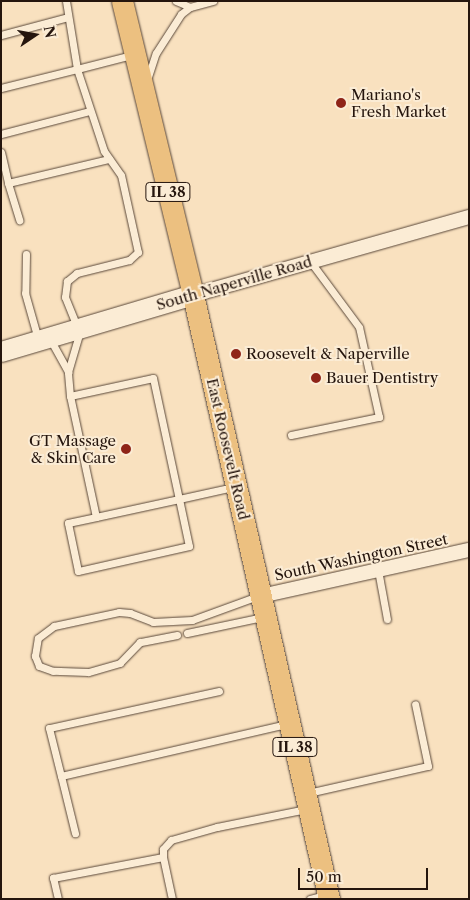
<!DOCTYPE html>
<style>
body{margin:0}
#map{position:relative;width:470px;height:900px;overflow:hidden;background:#f9e1bf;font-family:"Libre Caslon Text",serif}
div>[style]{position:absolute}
.roads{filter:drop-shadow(0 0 1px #5a483a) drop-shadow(0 0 1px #5a483a)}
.service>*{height:7px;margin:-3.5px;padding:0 3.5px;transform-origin:3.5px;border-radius:3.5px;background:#fbecd5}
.minor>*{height:14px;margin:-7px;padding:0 7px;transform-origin:7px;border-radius:7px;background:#fbecd5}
.secondary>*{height:20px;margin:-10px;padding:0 10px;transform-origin:10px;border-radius:10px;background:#fbecd5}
.primary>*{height:21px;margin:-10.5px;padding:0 10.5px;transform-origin:10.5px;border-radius:10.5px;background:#ecc080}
.dots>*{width:14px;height:14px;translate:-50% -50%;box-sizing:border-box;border:2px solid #fbecd5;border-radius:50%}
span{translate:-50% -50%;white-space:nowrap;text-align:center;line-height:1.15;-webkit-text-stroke:4px #fbecd5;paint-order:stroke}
.shield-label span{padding:1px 4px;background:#fbecd5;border:1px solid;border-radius:4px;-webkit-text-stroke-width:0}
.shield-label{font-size:14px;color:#25150d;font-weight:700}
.poi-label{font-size:15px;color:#25150d}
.left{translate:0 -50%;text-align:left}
.right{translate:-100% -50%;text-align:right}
.street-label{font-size:15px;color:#25150d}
.frame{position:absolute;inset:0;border:2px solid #25150d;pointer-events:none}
.north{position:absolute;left:10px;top:10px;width:50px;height:50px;-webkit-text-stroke:4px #fbecd5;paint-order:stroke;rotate:78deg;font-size:14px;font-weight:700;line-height:20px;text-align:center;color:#25150d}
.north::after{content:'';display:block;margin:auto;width:18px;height:22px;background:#25150d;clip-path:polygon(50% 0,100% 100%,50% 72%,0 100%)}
.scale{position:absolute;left:298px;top:868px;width:130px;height:22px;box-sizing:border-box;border:2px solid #25150d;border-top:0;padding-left:6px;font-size:15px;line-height:18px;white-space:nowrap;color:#25150d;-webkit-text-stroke:4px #fbecd5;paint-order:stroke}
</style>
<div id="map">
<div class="roads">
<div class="service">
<i style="left:66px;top:1px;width:69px;rotate:80.8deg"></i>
<i style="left:77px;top:69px;width:57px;rotate:-14.3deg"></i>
<i style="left:176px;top:1px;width:15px;rotate:23deg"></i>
<i style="left:1px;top:35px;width:69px;rotate:-15deg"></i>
<i style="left:147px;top:80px;width:28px;rotate:-72deg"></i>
<i style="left:156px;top:53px;width:46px;rotate:-57.3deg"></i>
<i style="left:181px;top:14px;width:11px;rotate:-38deg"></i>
<i style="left:190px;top:7px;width:24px;rotate:-15deg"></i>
<i style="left:1px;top:88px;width:78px;rotate:-14deg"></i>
<i style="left:77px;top:69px;width:86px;rotate:71.8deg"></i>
<i style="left:104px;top:151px;width:29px;rotate:55deg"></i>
<i style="left:121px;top:175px;width:79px;rotate:77.6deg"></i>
<i style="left:138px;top:252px;width:12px;rotate:138deg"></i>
<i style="left:129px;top:260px;width:54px;rotate:166deg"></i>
<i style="left:77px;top:273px;width:13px;rotate:141deg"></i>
<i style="left:67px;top:281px;width:16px;rotate:97deg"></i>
<i style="left:65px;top:297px;width:32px;rotate:68deg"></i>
<i style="left:1px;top:134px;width:92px;rotate:-14.5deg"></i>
<i style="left:1px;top:152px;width:32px;rotate:77deg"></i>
<i style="left:8px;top:183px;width:104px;rotate:-13.4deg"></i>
<i style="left:8px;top:183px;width:39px;rotate:73deg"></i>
<i style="left:26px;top:254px;width:39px;rotate:91deg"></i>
<i style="left:25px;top:293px;width:48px;rotate:74.2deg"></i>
<i style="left:50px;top:339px;width:38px;rotate:61deg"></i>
<i style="left:70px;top:396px;width:24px;rotate:-95deg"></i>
<i style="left:68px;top:372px;width:43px;rotate:-73.7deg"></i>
<i style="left:291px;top:435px;width:90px;rotate:-11.6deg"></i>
<i style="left:379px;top:417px;width:92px;rotate:-102.5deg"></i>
<i style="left:359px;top:327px;width:82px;rotate:-126.6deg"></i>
<i style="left:96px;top:517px;width:85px;rotate:-12.2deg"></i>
<i style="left:179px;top:499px;width:48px;rotate:78deg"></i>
<i style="left:189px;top:546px;width:114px;rotate:167.3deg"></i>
<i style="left:78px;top:571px;width:49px;rotate:-101.8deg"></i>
<i style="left:68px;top:523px;width:29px;rotate:-12deg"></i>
<i style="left:96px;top:517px;width:124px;rotate:-102.1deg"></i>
<i style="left:70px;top:396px;width:85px;rotate:-12.2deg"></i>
<i style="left:153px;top:378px;width:124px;rotate:77.9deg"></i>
<i style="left:179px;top:499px;width:55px;rotate:-12.5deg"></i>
<i style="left:378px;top:570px;width:50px;rotate:79.6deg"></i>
<i style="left:187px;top:633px;width:78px;rotate:-11.9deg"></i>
<i style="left:177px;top:635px;width:38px;rotate:169deg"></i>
<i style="left:140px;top:642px;width:29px;rotate:134deg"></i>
<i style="left:120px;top:663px;width:33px;rotate:164deg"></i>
<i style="left:88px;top:672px;width:35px;rotate:-178deg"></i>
<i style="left:53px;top:671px;width:15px;rotate:-160deg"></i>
<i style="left:39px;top:666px;width:11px;rotate:-112deg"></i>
<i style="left:35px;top:656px;width:18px;rotate:-81deg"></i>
<i style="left:38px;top:638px;width:20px;rotate:-37deg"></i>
<i style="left:54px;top:626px;width:66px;rotate:-12.2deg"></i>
<i style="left:119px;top:612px;width:11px;rotate:5deg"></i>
<i style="left:130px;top:613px;width:25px;rotate:21deg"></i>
<i style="left:153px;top:622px;width:39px;rotate:-3deg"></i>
<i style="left:192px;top:620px;width:70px;rotate:-20deg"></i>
<i style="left:219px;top:691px;width:174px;rotate:167.7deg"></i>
<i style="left:49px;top:728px;width:49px;rotate:76deg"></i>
<i style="left:61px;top:776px;width:232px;rotate:-13deg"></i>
<i style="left:61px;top:776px;width:59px;rotate:76.2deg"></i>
<i style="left:308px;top:793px;width:123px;rotate:-12.7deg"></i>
<i style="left:428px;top:766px;width:63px;rotate:-101.8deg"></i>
<i style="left:58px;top:899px;width:22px;rotate:-103deg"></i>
<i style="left:53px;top:878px;width:112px;rotate:-10.8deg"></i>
<i style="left:172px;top:899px;width:43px;rotate:-102.1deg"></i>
<i style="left:163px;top:857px;width:8px;rotate:-90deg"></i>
<i style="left:163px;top:849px;width:12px;rotate:-48deg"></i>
<i style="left:171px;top:840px;width:48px;rotate:-15.8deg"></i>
<i style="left:217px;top:827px;width:91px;rotate:-11.4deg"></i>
<i style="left:310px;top:899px;width:16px;rotate:-15deg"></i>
</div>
<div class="minor">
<i style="left:193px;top:295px;width:287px;rotate:-15.8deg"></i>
<i style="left:261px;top:596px;width:213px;rotate:-12.5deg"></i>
</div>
<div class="secondary">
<i style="left:1px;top:352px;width:200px;rotate:-16.5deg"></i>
</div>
<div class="primary">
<i style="left:122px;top:1px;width:302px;rotate:76.4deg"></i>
<i style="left:193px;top:295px;width:619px;rotate:77.31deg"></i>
</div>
</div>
<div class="dots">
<i style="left:341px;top:103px;background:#8f2418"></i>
<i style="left:236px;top:354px;background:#8f2418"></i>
<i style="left:316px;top:378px;background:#8f2418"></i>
<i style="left:126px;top:449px;background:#8f2418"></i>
</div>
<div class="shield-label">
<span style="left:168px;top:192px">IL 38</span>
<span style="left:295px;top:747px">IL 38</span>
</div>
<div class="poi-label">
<span class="left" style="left:351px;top:103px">Mariano's<br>Fresh Market</span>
<span class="left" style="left:246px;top:354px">Roosevelt &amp; Naperville</span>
<span class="left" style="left:326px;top:378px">Bauer Dentistry</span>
<span class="right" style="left:116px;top:449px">GT Massage<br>&amp; Skin Care</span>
</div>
<div class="street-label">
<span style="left:234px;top:283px;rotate:-16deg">South Naperville Road</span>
<span style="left:228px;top:449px;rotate:77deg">East Roosevelt Road</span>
<span style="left:361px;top:557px;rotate:-12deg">South Washington Street</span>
</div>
<div class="frame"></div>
<div class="north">N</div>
<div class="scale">50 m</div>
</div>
